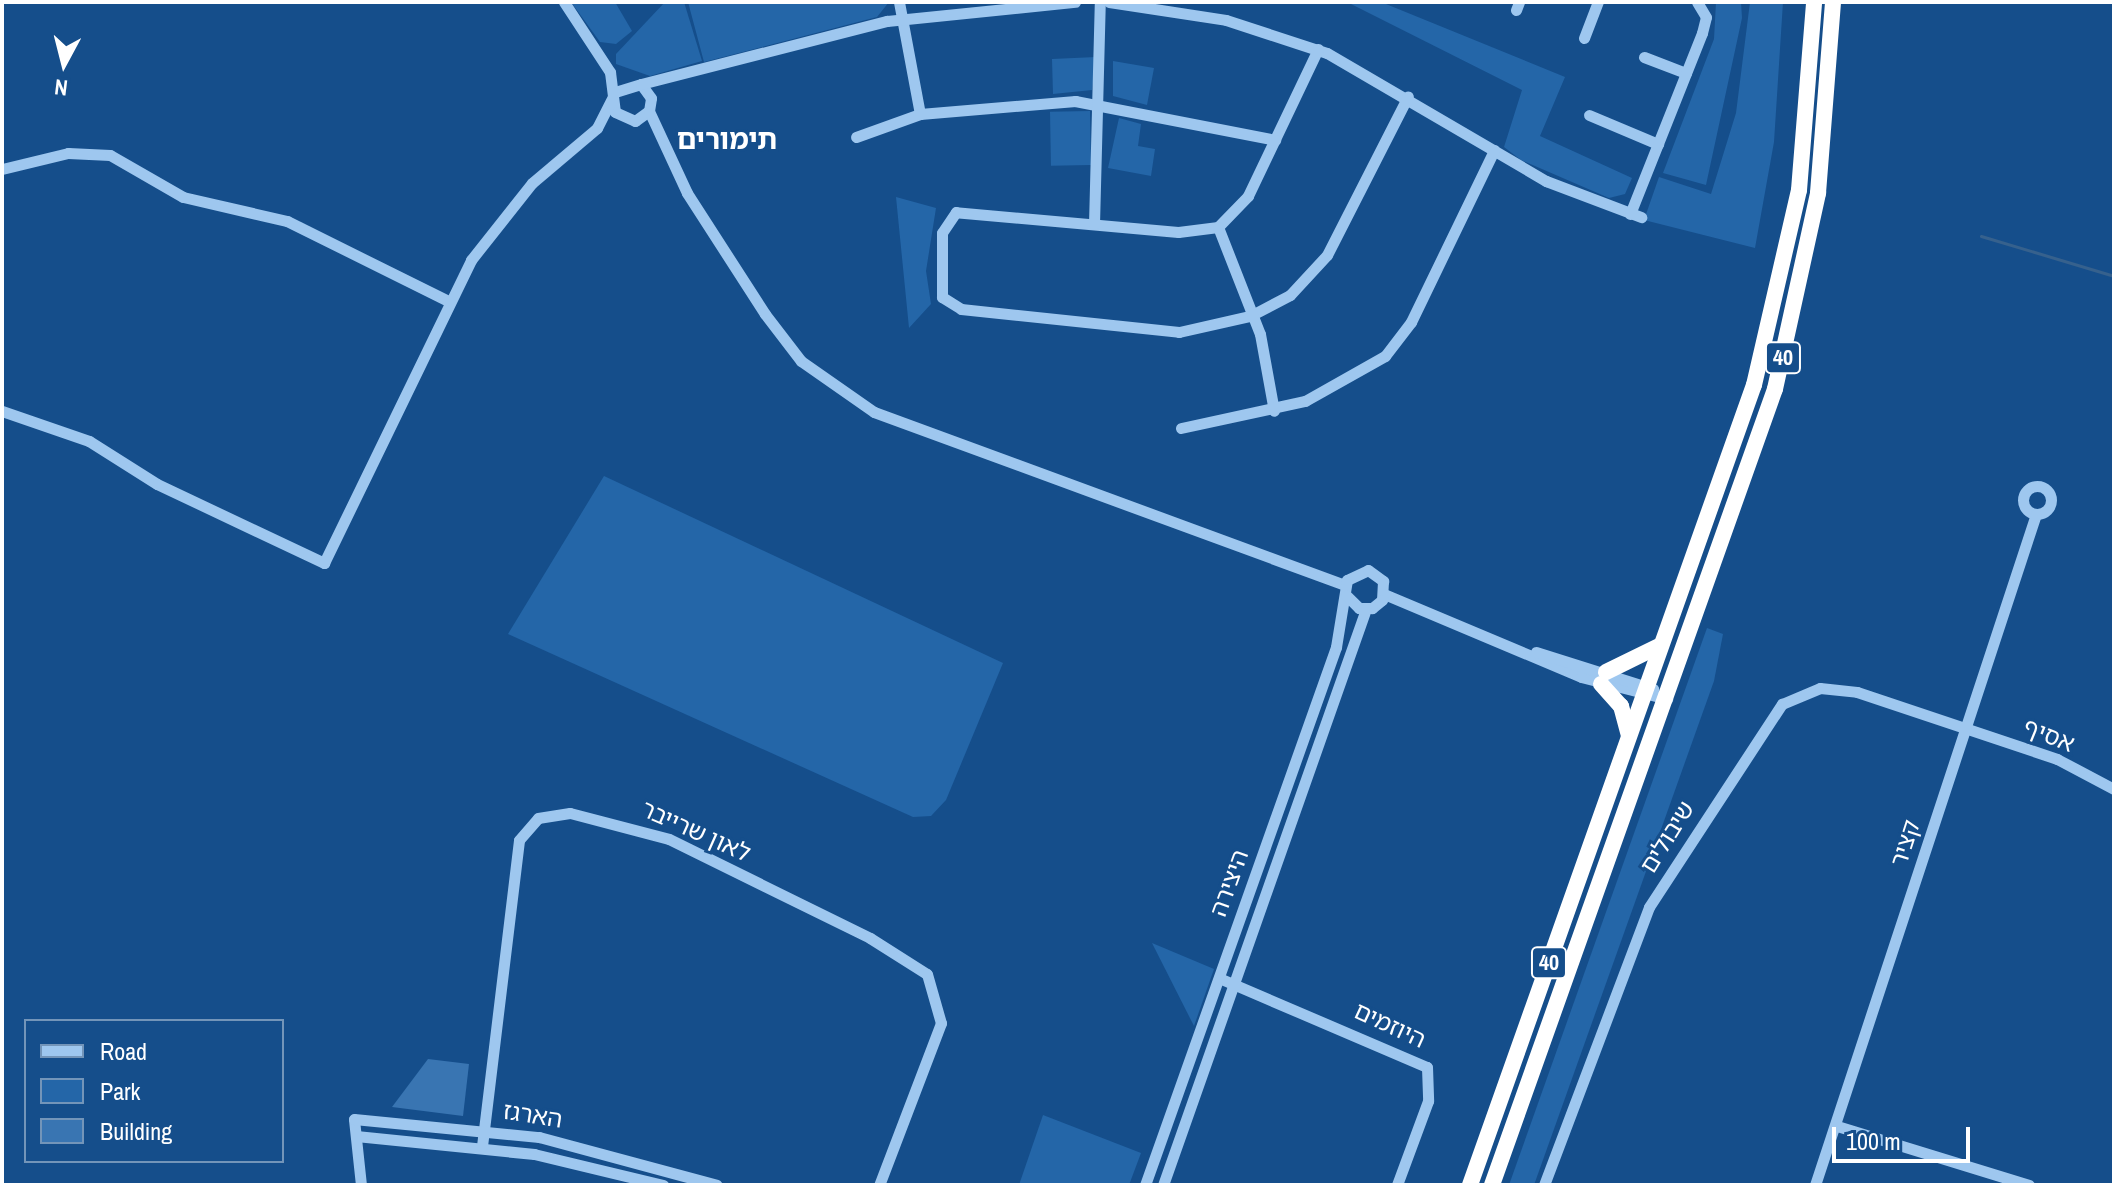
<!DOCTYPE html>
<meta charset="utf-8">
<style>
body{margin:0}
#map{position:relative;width:2116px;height:1187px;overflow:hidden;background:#154e8b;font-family:"Archivo Narrow","Noto Sans Hebrew",sans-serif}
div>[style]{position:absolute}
.green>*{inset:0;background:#2466a8;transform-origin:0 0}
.stream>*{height:3px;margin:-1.5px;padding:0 1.5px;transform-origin:1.5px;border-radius:1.5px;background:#36618d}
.building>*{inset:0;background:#3975b2}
.minor>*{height:11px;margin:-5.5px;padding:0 5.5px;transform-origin:5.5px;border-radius:5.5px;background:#9ec7ef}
.minor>.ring{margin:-5.5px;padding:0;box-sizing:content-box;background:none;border:11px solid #9ec7ef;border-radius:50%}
.highway>*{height:16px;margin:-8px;padding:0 8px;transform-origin:8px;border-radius:8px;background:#fff}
span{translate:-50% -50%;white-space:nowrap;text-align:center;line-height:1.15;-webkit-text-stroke:6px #154e8b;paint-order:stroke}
.shield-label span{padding:2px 6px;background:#154e8b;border:2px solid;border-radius:6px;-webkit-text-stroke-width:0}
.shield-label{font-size:22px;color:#fff;font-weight:700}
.street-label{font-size:24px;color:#fff}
.quarter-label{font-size:28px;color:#fff;font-weight:700}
.frame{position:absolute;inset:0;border:4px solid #fff;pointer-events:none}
.legend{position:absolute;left:24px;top:1019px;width:260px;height:144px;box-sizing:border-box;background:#154e8b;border:2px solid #7395b9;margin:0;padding:10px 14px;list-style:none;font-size:24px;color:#fff}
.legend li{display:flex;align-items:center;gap:16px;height:40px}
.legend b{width:40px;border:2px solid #7395b9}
.north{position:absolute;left:24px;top:24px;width:80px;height:80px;-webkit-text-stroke:6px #154e8b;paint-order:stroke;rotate:187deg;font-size:22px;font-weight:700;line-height:32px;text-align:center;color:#fff}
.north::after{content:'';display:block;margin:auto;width:28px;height:36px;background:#fff;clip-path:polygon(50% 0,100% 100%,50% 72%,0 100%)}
.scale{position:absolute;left:1832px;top:1127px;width:138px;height:36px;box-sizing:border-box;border:4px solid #fff;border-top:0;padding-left:10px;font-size:24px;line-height:28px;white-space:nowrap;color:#fff;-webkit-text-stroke:6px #154e8b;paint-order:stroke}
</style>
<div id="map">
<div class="green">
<i style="clip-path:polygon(571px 2px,615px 2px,632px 31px,616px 44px,600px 42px)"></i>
<i style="clip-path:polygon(665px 2px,684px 2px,702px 61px,650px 76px,616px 64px,616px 54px)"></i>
<i style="clip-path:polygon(688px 2px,749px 4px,889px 2px,877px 17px,704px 62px)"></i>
<i style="clip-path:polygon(1347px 2px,1381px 2px,1565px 77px,1540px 136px,1632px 178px,1625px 194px,1609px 198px,1521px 160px,1504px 147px,1522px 90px)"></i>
<i style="clip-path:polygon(1716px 2px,1741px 2px,1742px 18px,1706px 185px,1663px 173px,1714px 39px)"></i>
<i style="clip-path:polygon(1750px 2px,1783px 2px,1774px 142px,1755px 248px,1644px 220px,1659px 177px,1711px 194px,1736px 113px)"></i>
<i style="clip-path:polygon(1096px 57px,1092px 90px,1053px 94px,1052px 59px)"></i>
<i style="clip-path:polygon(1113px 61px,1154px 68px,1147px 105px,1113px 96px)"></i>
<i style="left:1090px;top:111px;width:54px;height:40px;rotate:89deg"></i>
<i style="clip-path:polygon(1119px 118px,1141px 124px,1138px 146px,1155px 149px,1151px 176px,1108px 168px)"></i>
<i style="clip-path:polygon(896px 197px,936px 208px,926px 271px,931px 304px,909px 328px)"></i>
<i style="clip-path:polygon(604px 476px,1003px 663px,946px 800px,931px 816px,913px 817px,508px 634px)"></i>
<i style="clip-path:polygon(1707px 628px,1723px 634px,1714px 681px,1534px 1185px,1509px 1185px)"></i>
<i style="clip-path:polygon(1152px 943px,1214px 969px,1194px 1026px)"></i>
<i style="clip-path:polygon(1043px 1115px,1141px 1153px,1129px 1185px,1019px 1185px)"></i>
</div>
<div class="stream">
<i style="left:1981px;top:236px;width:139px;rotate:16.7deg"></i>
</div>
<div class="building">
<i style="clip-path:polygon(428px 1059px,469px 1064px,463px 1116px,392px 1107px)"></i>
</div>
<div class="minor">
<i style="left:564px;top:2px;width:84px;rotate:56.7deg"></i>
<i style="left:610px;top:72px;width:40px;rotate:82.9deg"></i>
<i style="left:615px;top:112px;width:22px;rotate:24deg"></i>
<i style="left:635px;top:121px;width:17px;rotate:-36deg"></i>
<i style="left:649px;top:111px;width:13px;rotate:-81deg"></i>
<i style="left:651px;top:98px;width:17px;rotate:-126deg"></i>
<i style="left:641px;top:84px;width:28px;rotate:163deg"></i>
<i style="left:899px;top:2px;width:114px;rotate:79.4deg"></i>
<i style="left:1109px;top:2px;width:118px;rotate:8.7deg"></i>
<i style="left:1226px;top:20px;width:106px;rotate:18.1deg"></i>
<i style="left:1327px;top:53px;width:254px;rotate:30.3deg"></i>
<i style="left:1546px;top:181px;width:102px;rotate:20.8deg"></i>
<i style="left:1516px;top:10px;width:9px;rotate:-69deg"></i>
<i style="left:1584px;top:38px;width:39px;rotate:-69deg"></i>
<i style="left:1318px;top:49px;width:163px;rotate:115.5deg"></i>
<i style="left:1248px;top:196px;width:43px;rotate:134.1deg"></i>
<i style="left:1218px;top:227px;width:40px;rotate:172.9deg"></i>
<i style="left:1178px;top:232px;width:223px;rotate:-174.9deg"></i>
<i style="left:956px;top:212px;width:25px;rotate:124deg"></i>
<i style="left:942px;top:233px;width:64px;rotate:90deg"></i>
<i style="left:942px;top:297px;width:22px;rotate:32deg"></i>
<i style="left:961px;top:309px;width:219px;rotate:6deg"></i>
<i style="left:1179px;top:332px;width:73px;rotate:-12.7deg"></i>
<i style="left:1250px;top:316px;width:45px;rotate:-27.7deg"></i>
<i style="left:1290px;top:295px;width:54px;rotate:-47.2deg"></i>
<i style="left:1327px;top:255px;width:178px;rotate:-63deg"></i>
<i style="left:1644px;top:57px;width:45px;rotate:20.9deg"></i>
<i style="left:641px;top:84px;width:254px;rotate:-14.4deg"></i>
<i style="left:887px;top:21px;width:189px;rotate:-5.8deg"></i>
<i style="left:649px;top:111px;width:90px;rotate:65.1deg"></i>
<i style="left:687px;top:193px;width:144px;rotate:57.2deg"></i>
<i style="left:765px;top:314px;width:59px;rotate:52.5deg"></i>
<i style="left:801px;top:361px;width:89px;rotate:34.9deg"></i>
<i style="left:874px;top:412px;width:502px;rotate:20.17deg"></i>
<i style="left:1589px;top:115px;width:75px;rotate:22.8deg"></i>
<i style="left:856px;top:137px;width:68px;rotate:-19.8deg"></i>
<i style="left:920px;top:114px;width:156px;rotate:-4.8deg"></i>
<i style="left:1075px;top:101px;width:204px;rotate:11deg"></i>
<i style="left:2px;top:169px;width:68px;rotate:-13.6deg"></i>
<i style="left:68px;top:153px;width:42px;rotate:2.7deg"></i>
<i style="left:110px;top:155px;width:84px;rotate:29.9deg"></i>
<i style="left:183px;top:197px;width:107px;rotate:13deg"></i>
<i style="left:287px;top:221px;width:180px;rotate:26.4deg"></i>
<i style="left:1630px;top:214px;width:195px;rotate:-68.3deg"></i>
<i style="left:1702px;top:33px;width:16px;rotate:-76deg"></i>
<i style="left:1706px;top:17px;width:17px;rotate:-121deg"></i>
<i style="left:1094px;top:224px;width:222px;rotate:-88.5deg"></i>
<i style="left:1218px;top:227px;width:115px;rotate:68.6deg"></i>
<i style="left:1260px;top:334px;width:78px;rotate:79.7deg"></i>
<i style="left:2px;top:411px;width:92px;rotate:19deg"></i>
<i style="left:89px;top:441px;width:80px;rotate:32.3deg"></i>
<i style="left:157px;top:484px;width:185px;rotate:25.3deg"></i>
<i style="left:324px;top:563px;width:337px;rotate:-64.1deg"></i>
<i style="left:471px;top:260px;width:98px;rotate:-51.6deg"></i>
<i style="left:532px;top:183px;width:85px;rotate:-40.2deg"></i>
<i style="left:597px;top:128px;width:33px;rotate:-63deg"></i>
<i style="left:1181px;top:428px;width:127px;rotate:-12.3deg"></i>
<i style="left:1305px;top:401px;width:92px;rotate:-29.4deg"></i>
<i style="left:1385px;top:356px;width:43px;rotate:-52.6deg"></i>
<i style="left:1411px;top:322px;width:191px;rotate:-64.2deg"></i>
<i class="ring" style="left:2023px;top:486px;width:17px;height:17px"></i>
<i style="left:1384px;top:594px;width:214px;rotate:22.8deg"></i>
<i style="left:1581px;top:677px;width:89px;rotate:14.3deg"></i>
<i style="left:1536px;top:652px;width:123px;rotate:17.5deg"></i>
<i style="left:1219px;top:978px;width:226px;rotate:23.2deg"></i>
<i style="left:1427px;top:1067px;width:34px;rotate:88deg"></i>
<i style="left:1428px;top:1101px;width:90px;rotate:110.3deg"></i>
<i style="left:1837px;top:1126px;width:201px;rotate:17.1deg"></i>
<i style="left:356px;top:1136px;width:179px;rotate:5.8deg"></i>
<i style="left:534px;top:1154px;width:133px;rotate:13.5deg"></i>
<i style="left:482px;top:1146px;width:308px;rotate:-83.1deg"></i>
<i style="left:519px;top:840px;width:29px;rotate:-49deg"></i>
<i style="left:538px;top:818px;width:32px;rotate:-9deg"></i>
<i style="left:570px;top:813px;width:102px;rotate:14.7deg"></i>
<i style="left:669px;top:839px;width:224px;rotate:26.2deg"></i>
<i style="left:870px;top:938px;width:67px;rotate:32.3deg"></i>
<i style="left:927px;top:974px;width:51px;rotate:74.1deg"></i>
<i style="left:941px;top:1023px;width:173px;rotate:110.9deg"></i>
<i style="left:361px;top:1185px;width:66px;rotate:-96.1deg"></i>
<i style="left:354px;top:1119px;width:186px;rotate:5.6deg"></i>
<i style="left:539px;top:1137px;width:184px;rotate:15.1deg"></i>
<i style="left:1145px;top:1185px;width:571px;rotate:-70.45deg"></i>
<i style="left:1336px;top:647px;width:68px;rotate:-80.7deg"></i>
<i style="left:1347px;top:580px;width:23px;rotate:-25deg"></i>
<i style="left:1368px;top:570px;width:19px;rotate:36deg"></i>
<i style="left:1383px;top:581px;width:19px;rotate:93deg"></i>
<i style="left:1382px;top:600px;width:13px;rotate:141deg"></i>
<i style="left:1372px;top:608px;width:13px;rotate:180deg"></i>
<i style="left:1359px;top:608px;width:18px;rotate:-135deg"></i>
<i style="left:1163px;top:1185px;width:611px;rotate:-70.59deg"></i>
<i style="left:1544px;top:1185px;width:297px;rotate:-69.3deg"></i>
<i style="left:1649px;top:907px;width:243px;rotate:-56.8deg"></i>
<i style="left:1782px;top:704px;width:41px;rotate:-22.8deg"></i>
<i style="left:1820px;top:688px;width:37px;rotate:6deg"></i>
<i style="left:1857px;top:692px;width:211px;rotate:18.5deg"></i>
<i style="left:2057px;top:759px;width:64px;rotate:27.8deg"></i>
<i style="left:1815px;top:1185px;width:706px;rotate:-71.77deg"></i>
</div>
<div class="highway">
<i style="left:1606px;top:672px;width:61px;rotate:-26.1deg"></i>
<i style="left:1601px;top:684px;width:30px;rotate:48deg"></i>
<i style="left:1621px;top:706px;width:30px;rotate:75deg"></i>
<i style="left:1470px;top:1185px;width:849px;rotate:-70.46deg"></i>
<i style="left:1754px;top:385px;width:200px;rotate:-77deg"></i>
<i style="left:1799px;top:190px;width:189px;rotate:-85.4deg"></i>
<i style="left:1492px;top:1185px;width:845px;rotate:-70.43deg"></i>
<i style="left:1775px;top:389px;width:201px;rotate:-77.6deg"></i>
<i style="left:1818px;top:193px;width:192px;rotate:-85.5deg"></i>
</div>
<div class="shield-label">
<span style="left:1783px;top:358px">40</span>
<span style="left:1549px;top:963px">40</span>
</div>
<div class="street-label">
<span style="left:2049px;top:735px;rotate:22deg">אסיף</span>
<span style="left:696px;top:831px;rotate:24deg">לאון שרייבר</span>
<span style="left:1667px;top:837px;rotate:-58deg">שיבולים</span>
<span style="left:1905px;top:843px;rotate:-72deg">קציר</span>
<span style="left:1229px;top:883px;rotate:-70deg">היצירה</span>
<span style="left:1390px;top:1025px;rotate:25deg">היוזמים</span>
<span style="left:533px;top:1115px;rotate:9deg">הארגז</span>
</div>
<div class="quarter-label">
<span style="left:727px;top:139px">תימורים</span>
</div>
<div class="frame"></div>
<ul class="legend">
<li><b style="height:10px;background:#9ec7ef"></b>Road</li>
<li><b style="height:22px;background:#2466a8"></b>Park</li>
<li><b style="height:22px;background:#3975b2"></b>Building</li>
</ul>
<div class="north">N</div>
<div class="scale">100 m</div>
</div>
